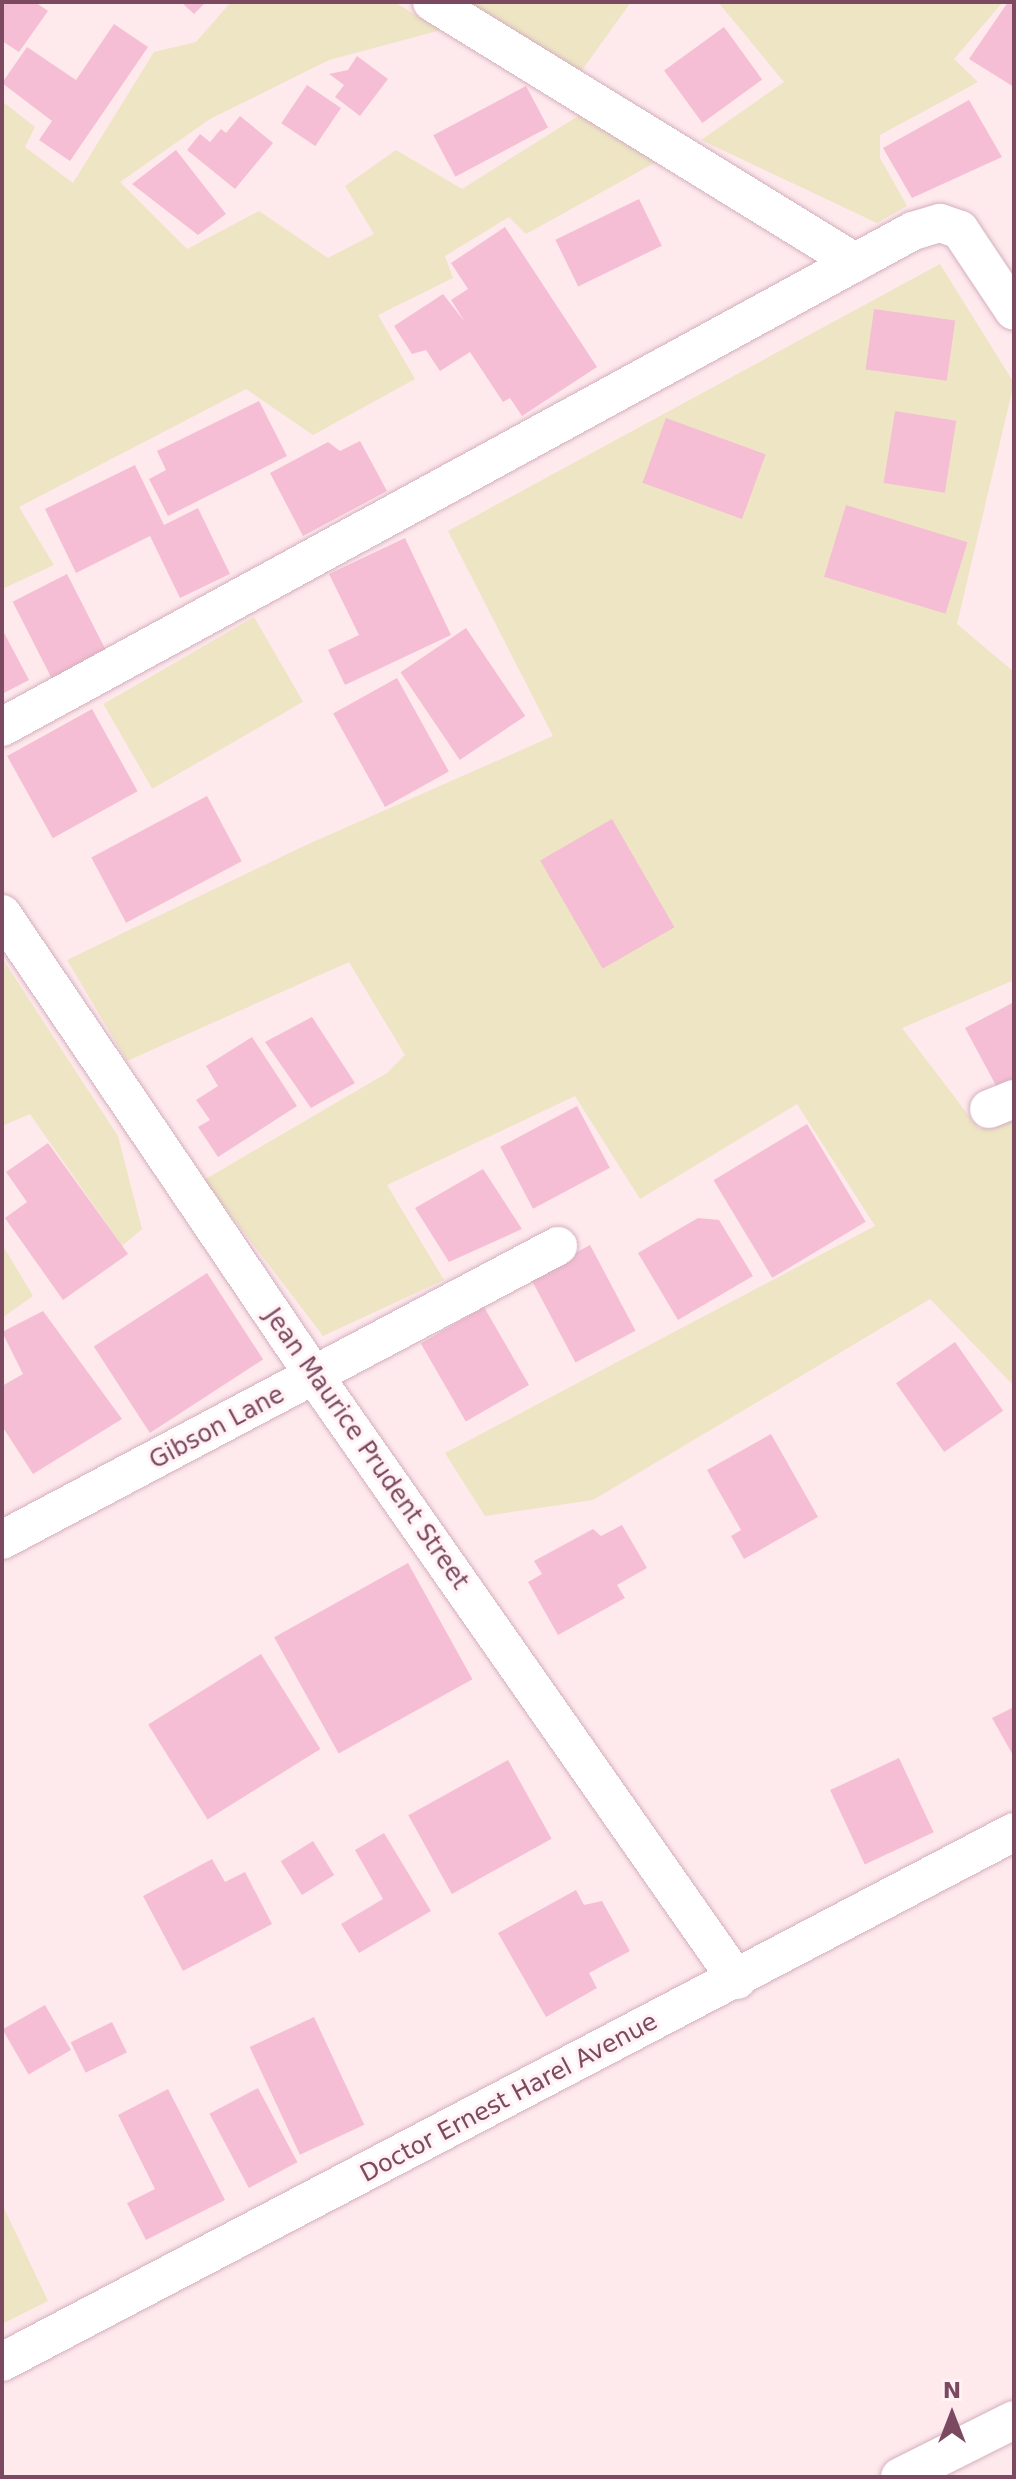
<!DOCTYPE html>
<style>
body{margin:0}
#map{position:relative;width:1016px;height:2479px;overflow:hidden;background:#fee9ed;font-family:"DejaVu Sans",sans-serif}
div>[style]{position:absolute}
.green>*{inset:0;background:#eee5c5;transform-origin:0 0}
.building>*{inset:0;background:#f6bed5;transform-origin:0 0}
.roads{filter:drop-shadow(0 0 2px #d4afbd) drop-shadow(0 0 2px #d4afbd)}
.street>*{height:38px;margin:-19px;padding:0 19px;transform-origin:19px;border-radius:19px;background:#fff}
span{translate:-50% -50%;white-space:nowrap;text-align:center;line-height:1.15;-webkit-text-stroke:6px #fff1f4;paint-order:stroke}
.street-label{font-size:24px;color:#7b4960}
.frame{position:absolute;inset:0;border:4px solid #7b4960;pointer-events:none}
.north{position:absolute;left:912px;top:2375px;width:80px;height:80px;-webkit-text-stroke:6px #fff1f4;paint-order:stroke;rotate:0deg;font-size:22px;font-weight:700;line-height:32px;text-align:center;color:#7b4960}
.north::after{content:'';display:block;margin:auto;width:28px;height:36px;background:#7b4960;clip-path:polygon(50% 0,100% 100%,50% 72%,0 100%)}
</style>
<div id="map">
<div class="green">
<i style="clip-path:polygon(231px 2px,394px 2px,441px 30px,329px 60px,210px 119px,120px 182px,187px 249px,259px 211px,328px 258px,374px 234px,345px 186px,396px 150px,462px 189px,583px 113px,656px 162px,526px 234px,509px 217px,445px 256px,453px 278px,378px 315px,415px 379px,313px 435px,246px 389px,19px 507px,54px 565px,2px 589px,2px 101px,35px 127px,25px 147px,73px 183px,154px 52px,196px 42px)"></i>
<i style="clip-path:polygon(465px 2px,631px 2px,580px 73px)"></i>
<i style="clip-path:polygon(718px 2px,1003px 2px,954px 59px,978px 82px,880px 135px,880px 158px,907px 206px,877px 223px,701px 140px,784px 82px)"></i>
<i style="clip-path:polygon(940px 264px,1014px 383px,957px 624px,1014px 672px,1014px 980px,902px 1028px,979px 1129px,1014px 1115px,1014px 1386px,930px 1299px,593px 1500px,485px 1516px,445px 1453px,875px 1226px,797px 1104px,640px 1199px,575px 1096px,387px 1185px,444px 1280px,323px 1336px,204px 1180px,387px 1073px,405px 1055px,349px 962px,127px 1061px,67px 960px,304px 846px,553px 736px,448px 531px)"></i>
<i style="left:254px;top:617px;width:98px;height:174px;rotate:60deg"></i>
<i style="clip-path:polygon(2px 958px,118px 1136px,142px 1229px,122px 1246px,30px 1114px,2px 1126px)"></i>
<i style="clip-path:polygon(2px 1244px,33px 1296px,2px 1318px)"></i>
<i style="clip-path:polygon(2px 2204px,48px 2301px,2px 2324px)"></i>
</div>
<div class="building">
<i style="clip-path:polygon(2px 2px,35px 2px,48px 11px,19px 52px,2px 41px)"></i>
<i style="clip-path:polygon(181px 2px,206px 2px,194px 14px)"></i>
<i style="clip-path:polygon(1008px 2px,1014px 2px,1014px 87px,969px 59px)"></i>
<i style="clip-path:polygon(114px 24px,148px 47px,70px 161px,39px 140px,52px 121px,2px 83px,27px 47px,76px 80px)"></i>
<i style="left:724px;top:27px;width:65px;height:74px;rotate:54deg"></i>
<i style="clip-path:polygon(357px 56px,388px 79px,360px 116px,335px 97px,344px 85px,329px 74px,348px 70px)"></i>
<i style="left:307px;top:85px;width:41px;height:46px;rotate:34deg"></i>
<i style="left:526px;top:86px;width:47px;height:105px;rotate:62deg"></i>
<i style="clip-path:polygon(969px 100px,1002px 157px,912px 198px,883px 148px)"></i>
<i style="clip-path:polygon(240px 116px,273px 143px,235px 189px,187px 150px,200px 134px,210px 142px,221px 129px,226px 133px)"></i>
<i style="clip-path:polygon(176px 150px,226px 214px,198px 235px,132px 184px)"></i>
<i style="left:639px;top:199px;width:52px;height:93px;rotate:64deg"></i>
<i style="clip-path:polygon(505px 227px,597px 367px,522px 416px,510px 398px,503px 402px,470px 352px,440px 371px,426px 350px,412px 354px,394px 326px,443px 294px,465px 322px,451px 300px,468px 289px,451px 263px)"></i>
<i style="left:874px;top:309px;width:82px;height:61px;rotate:8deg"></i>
<i style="clip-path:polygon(259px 401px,287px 456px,168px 516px,149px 479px,166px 470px,157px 451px)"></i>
<i style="left:895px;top:411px;width:62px;height:73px;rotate:9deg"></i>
<i style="left:666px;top:418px;width:106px;height:69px;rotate:20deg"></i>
<i style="clip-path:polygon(360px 441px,387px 491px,303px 536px,270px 473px,328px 442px,340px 451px)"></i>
<i style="clip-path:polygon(135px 465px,164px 525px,198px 508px,230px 574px,180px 598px,150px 536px,76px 573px,45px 509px)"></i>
<i style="left:846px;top:505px;width:127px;height:75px;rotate:17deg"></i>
<i style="clip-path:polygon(405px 538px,451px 635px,345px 685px,328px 650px,359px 635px,329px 574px)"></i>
<i style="left:67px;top:574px;width:87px;height:61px;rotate:63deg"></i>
<i style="left:466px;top:628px;width:106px;height:79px;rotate:56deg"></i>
<i style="clip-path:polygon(2px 629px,29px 680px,2px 694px)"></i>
<i style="left:397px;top:678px;width:107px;height:73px;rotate:61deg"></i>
<i style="left:92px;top:709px;width:94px;height:97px;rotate:61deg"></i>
<i style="left:207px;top:796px;width:74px;height:131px;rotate:62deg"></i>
<i style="left:612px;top:819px;width:125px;height:83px;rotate:60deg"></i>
<i style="clip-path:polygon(1014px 1002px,1014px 1083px,999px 1091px,965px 1028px)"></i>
<i style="clip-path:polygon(312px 1017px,355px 1083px,311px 1108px,265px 1042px)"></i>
<i style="clip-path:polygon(252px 1037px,297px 1106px,218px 1157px,198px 1127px,210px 1120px,196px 1100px,218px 1086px,206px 1066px)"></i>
<i style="left:577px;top:1106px;width:70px;height:87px;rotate:62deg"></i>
<i style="left:807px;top:1124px;width:114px;height:109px;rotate:59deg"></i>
<i style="clip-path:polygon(48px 1143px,128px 1254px,63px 1300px,5px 1218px,27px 1202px,6px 1172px)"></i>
<i style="clip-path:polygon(483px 1169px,522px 1229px,449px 1262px,415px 1208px)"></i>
<i style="clip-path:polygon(698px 1218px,719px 1220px,753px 1276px,678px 1320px,638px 1253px)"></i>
<i style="left:590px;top:1245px;width:97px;height:68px;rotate:62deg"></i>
<i style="left:207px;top:1273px;width:103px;height:135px;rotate:57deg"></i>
<i style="left:484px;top:1307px;width:90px;height:73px;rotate:60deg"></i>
<i style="clip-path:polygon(43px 1311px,122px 1419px,33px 1474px,2px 1426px,2px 1386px,23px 1374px,2px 1332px)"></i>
<i style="left:955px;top:1342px;width:84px;height:72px;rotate:55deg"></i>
<i style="clip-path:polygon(771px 1434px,818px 1517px,744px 1559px,731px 1536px,741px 1530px,707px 1470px)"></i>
<i style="clip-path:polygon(622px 1525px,647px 1568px,617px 1585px,625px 1598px,558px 1635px,528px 1582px,542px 1574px,534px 1561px,593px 1529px,601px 1536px)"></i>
<i style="left:408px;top:1563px;width:133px;height:153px;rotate:61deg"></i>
<i style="left:261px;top:1654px;width:112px;height:133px;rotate:58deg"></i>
<i style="clip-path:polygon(1014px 1707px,1014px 1757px,992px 1718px)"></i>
<i style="left:899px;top:1758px;width:82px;height:76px;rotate:65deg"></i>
<i style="left:508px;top:1760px;width:90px;height:114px;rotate:61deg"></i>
<i style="clip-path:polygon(384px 1833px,431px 1911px,359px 1953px,341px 1924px,383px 1899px,355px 1850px)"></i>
<i style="left:313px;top:1841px;width:40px;height:38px;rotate:58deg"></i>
<i style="clip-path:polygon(212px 1859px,225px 1882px,245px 1872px,272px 1924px,183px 1971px,143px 1896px)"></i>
<i style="clip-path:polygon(576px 1890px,584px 1905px,602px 1901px,630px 1951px,589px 1973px,597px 1988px,546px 2017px,498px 1933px)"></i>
<i style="left:45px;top:2005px;width:52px;height:49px;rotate:60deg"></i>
<i style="left:314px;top:2017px;width:119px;height:71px;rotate:65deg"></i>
<i style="left:112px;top:2022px;width:34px;height:46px;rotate:64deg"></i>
<i style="left:258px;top:2088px;width:84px;height:55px;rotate:62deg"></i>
<i style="clip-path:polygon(168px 2089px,225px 2200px,146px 2240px,127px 2203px,155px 2189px,118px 2115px)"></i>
</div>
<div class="roads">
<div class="street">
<i style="left:432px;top:2px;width:497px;rotate:31.6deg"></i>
<i style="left:2px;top:727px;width:1037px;rotate:-28.57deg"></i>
<i style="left:913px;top:231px;width:28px;rotate:-17deg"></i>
<i style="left:940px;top:223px;width:21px;rotate:19deg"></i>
<i style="left:960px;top:230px;width:97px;rotate:56.3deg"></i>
<i style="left:2px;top:914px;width:559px;rotate:55.94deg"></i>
<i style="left:315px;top:1377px;width:736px;rotate:55.01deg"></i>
<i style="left:989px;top:1109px;width:27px;rotate:-22deg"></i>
<i style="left:2px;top:1540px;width:629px;rotate:-27.87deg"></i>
<i style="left:2px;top:2362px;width:1142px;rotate:-27.64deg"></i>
<i style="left:900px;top:2477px;width:127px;rotate:-26.6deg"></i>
</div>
</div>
<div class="street-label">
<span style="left:217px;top:1428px;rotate:-28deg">Gibson Lane</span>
<span style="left:366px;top:1449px;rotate:55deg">Jean Maurice Prudent Street</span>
<span style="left:509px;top:2098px;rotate:-28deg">Doctor Ernest Harel Avenue</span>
</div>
<div class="frame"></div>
<div class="north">N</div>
</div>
